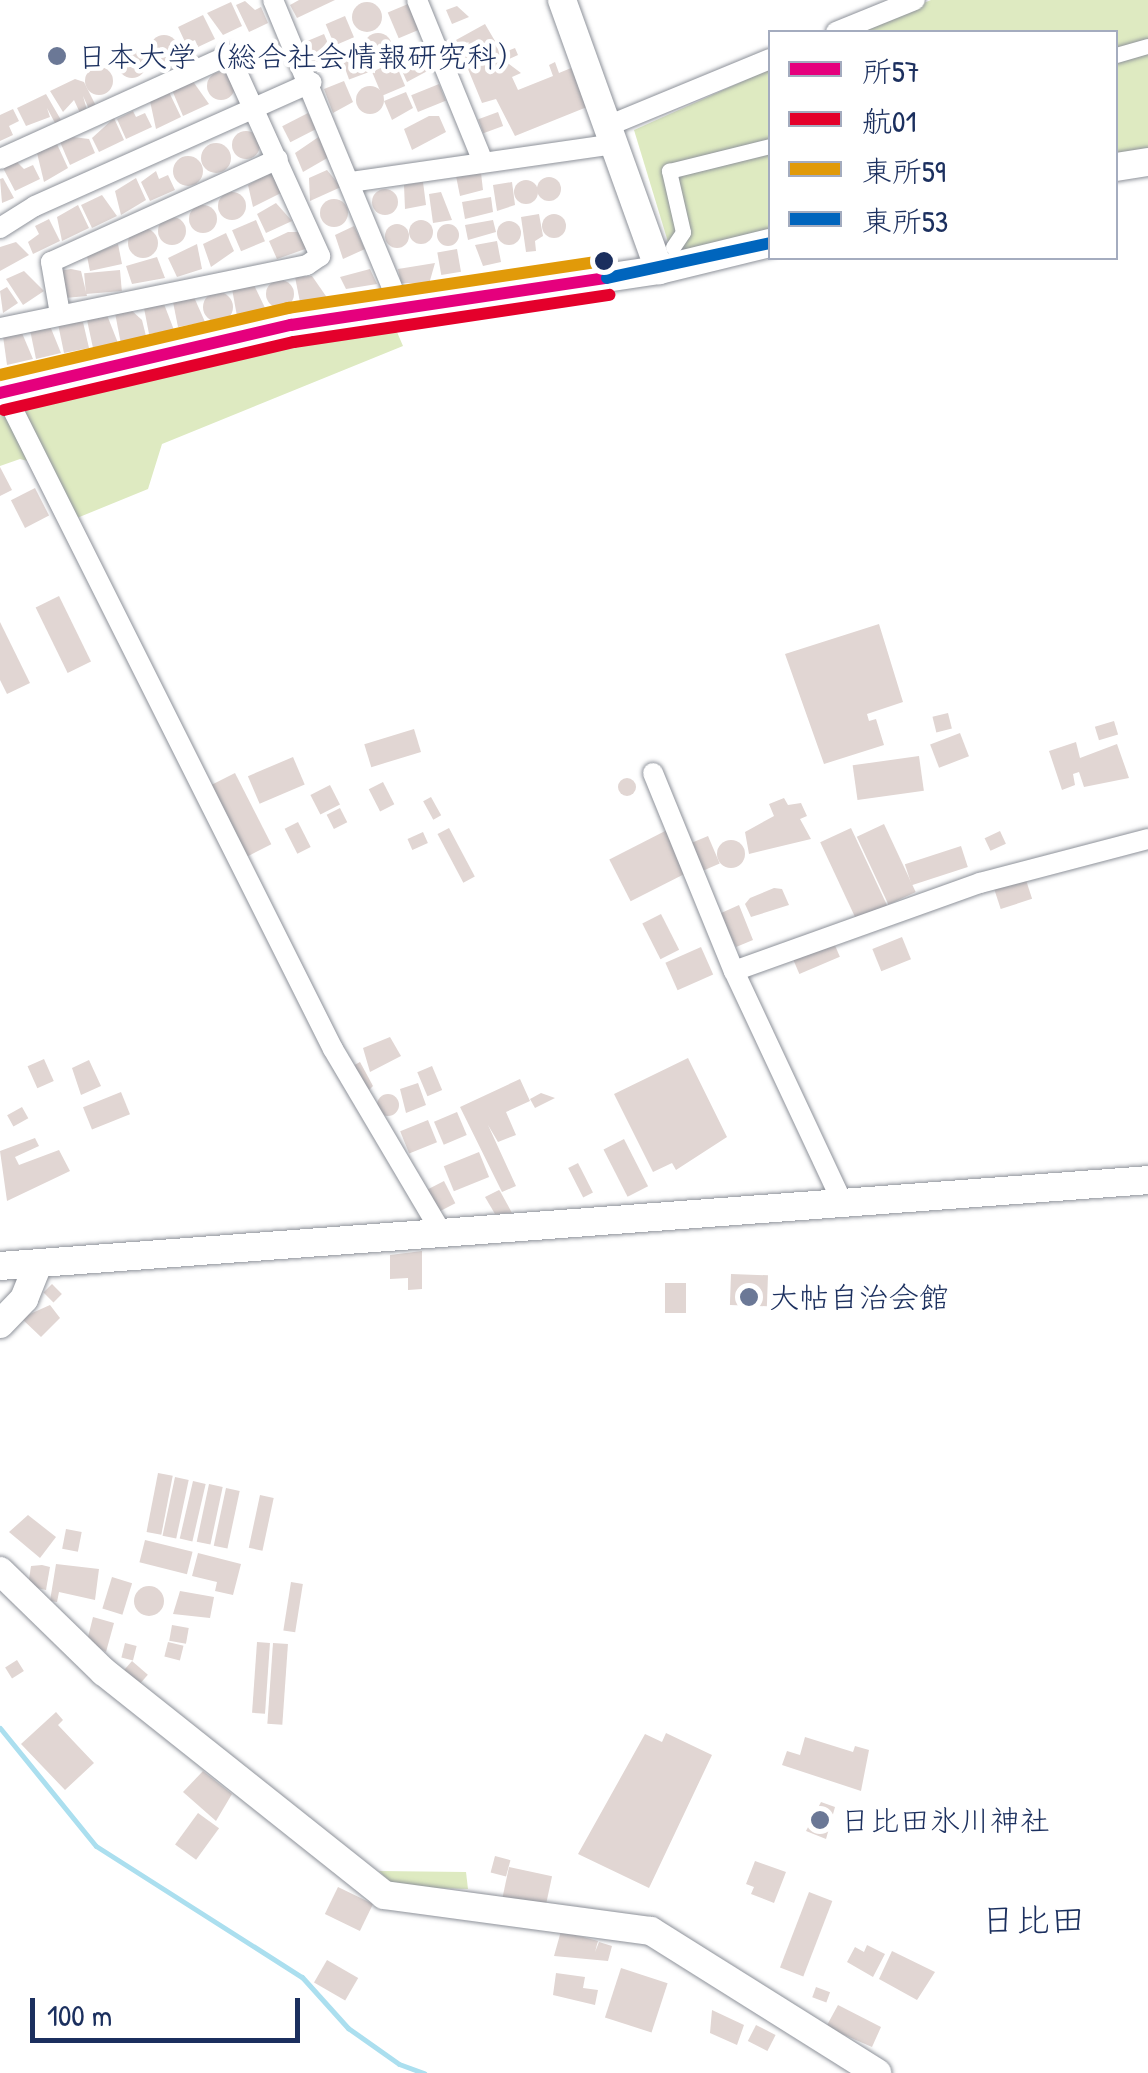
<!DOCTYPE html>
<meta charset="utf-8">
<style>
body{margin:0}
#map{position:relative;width:1148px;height:2073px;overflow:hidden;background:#fff;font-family:"Patrick Hand","Klee One",sans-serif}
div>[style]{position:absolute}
.green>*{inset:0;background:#deeac1}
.stream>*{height:5px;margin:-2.5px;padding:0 2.5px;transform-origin:2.5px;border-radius:2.5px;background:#abdfef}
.building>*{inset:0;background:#e1d6d3;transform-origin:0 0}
.round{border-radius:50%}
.roads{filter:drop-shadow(0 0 2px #8e929a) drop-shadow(0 0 2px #8e929a)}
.pedestrian>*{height:15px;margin:-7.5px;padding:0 7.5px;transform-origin:7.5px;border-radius:7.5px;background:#fff}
.minor>*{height:20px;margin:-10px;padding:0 10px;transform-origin:10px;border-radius:10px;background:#fff}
.tertiary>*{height:28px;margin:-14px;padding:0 14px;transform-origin:14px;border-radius:14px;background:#fff}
.bus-1>*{height:12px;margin:-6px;padding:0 6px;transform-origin:6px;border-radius:6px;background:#e5007d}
.bus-2>*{height:12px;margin:-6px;padding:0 6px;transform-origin:6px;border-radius:6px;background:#e4002b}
.bus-3>*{height:12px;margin:-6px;padding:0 6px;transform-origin:6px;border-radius:6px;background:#e19a09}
.bus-4>*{height:12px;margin:-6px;padding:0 6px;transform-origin:6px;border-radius:6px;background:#0065bd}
.dots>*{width:28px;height:28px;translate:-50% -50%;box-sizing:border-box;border:5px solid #fff;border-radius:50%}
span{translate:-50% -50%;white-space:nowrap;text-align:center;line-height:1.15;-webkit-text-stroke:9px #fff;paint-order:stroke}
.poi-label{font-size:30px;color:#1b2f5e}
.left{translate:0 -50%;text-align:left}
.quarter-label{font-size:35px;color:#1b2f5e}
.legend{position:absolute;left:768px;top:30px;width:350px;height:230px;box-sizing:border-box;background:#fff;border:2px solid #a4acbf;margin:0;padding:12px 18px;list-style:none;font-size:30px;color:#1b2f5e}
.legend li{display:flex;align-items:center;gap:20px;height:50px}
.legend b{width:50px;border:2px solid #a4acbf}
.scale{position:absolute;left:30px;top:1998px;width:270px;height:45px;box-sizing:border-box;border:5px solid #1b2f5e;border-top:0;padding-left:12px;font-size:30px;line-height:35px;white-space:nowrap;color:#1b2f5e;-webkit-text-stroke:8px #fff;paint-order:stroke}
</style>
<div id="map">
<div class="green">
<i style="clip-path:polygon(931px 0,1148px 0,1148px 151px,1116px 157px,1116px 32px,853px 32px)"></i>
<i style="clip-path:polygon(770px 69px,770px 233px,683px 253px,668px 242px,634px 130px)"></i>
<i style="clip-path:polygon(360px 325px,394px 325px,403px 346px,162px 444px,148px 489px,77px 518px,51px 467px,20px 459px,0 466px,0 410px)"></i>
<i style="clip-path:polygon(379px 1871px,466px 1872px,468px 1889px,395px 1887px)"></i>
</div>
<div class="stream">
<i style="left:0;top:1728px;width:152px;rotate:50.9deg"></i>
<i style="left:96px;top:1846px;width:244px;rotate:32.5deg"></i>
<i style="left:302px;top:1977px;width:69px;rotate:48deg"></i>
<i style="left:348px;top:2028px;width:62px;rotate:35.2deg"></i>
<i style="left:399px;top:2064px;width:27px;rotate:20deg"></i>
</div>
<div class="building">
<i style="clip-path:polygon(299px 0,335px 0,297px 18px,290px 5px)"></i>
<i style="clip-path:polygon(245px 1px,255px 10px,261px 7px,268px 23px,249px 32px,236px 5px)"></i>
<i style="clip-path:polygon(231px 2px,242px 26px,223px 35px,207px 13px)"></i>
<i class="round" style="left:352px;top:2px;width:30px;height:30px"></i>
<i style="left:408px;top:4px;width:28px;height:22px;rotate:67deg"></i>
<i style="clip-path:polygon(457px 6px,469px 17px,452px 24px,446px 10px)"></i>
<i style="clip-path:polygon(203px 15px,215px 39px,198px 47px,195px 40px,186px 44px,178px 27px)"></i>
<i style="left:345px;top:16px;width:23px;height:21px;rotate:67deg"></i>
<i style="clip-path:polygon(485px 24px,502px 53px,515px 48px,518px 55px,505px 61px,521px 73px,512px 77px,518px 90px,553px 76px,549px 65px,555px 62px,559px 73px,571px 68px,587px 107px,515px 136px,496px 99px,482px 103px,456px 40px)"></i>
<i class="round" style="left:364px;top:33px;width:28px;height:28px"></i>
<i style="left:324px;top:34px;width:23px;height:20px;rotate:67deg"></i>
<i class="round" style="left:150px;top:35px;width:28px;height:28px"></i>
<i class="round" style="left:118px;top:50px;width:28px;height:28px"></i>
<i style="clip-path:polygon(426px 50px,433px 68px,407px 82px,398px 62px)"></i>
<i style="left:360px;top:51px;width:23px;height:20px;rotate:70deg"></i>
<i style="left:395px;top:62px;width:26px;height:25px;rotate:67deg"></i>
<i class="round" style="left:85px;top:67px;width:28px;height:28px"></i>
<i class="round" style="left:207px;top:72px;width:28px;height:28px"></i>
<i style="clip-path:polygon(75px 79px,84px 82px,96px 106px,89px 109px,83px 96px,87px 110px,80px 113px,74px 100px,63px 112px,50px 91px)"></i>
<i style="clip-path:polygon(192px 80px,209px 104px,183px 116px,172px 90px)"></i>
<i style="clip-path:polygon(344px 81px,353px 102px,333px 113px,324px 89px)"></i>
<i style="left:439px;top:84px;width:18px;height:30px;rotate:68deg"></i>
<i class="round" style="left:356px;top:86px;width:28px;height:28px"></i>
<i style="clip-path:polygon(169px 92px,181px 117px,156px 129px,150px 101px)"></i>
<i style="clip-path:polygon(406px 92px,413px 108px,392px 120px,384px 101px)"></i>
<i style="clip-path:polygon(46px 94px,61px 120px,55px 123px,47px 108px,50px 117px,26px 126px,17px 108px)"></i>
<i style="clip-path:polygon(13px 109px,19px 121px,9px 126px,13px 135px,0 141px,0 115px)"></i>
<i style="clip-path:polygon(133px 111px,136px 117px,145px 113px,152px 127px,126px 139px,117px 119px)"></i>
<i style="left:498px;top:112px;width:15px;height:21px;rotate:70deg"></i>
<i style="left:308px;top:113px;width:18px;height:29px;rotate:63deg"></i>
<i style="clip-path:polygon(429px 116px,439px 116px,446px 132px,412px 150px,404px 129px)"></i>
<i style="clip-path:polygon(114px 118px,124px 140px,99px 152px,92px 138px)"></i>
<i class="round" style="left:232px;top:131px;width:28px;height:28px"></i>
<i style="clip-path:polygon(320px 136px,329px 157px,303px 172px,295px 153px)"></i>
<i style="clip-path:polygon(73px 137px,89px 139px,95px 153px,70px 165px,60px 142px)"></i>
<i class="round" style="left:201px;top:143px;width:30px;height:30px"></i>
<i style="clip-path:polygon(57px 144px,68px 168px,44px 182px,37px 153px)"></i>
<i class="round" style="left:173px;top:156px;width:30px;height:30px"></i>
<i style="clip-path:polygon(17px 162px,24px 169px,33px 165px,40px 179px,15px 191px,3px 168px)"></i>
<i style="clip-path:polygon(327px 170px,341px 187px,310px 201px,309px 178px)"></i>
<i style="clip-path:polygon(156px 171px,159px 179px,168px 175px,175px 190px,150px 201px,141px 182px)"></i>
<i style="clip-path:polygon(271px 172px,283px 192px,253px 207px,248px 185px)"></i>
<i style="clip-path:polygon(481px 173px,483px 190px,460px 196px,456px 176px)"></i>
<i class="round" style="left:537px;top:177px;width:24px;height:24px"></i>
<i style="clip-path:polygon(3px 178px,14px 198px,2px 203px,0 179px)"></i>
<i style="clip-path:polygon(136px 178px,146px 200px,121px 215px,115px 191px)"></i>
<i class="round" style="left:514px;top:180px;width:24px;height:24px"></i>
<i style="clip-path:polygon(423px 182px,426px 205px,405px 209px,404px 185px)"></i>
<i style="clip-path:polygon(512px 182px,515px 205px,497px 211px,493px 185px)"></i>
<i class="round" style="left:372px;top:189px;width:26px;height:26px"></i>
<i class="round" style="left:218px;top:192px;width:28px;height:28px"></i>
<i style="clip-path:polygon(441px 192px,452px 220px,433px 223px,429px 194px)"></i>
<i style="clip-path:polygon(102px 195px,117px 216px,92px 228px,81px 205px)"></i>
<i style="clip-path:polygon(491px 197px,493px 212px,465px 219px,462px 202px)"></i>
<i class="round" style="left:320px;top:199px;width:28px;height:28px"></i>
<i style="clip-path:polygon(276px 203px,292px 221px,266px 233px,257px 214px)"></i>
<i style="clip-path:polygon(78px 205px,89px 228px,62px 241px,57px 217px)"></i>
<i class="round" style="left:189px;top:205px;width:28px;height:28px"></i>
<i class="round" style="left:542px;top:214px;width:24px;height:24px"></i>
<i style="clip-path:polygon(539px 214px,543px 236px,535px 241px,536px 251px,526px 252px,521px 217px)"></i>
<i class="round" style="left:158px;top:217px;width:28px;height:28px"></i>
<i style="clip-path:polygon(49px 219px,60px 241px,33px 254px,28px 242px,39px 234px,35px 226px)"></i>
<i class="round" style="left:409px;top:220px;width:24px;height:24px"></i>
<i style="left:256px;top:220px;width:23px;height:26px;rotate:67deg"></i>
<i style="clip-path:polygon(493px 220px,496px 232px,468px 240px,465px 225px)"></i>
<i class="round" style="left:497px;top:221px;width:24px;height:24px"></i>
<i class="round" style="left:437px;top:224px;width:22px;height:22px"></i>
<i class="round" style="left:385px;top:224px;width:24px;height:24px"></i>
<i style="clip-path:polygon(354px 226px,365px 249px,343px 259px,335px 235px)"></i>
<i class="round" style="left:128px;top:228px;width:30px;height:30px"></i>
<i style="clip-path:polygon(288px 232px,298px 232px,308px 248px,277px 259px,269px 241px)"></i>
<i style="clip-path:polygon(226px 233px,234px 251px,211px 267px,203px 244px)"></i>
<i style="clip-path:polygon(497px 241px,501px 262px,483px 266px,475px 245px)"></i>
<i style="clip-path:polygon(16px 242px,29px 255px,0 271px,0 247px)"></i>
<i style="clip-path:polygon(118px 244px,122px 264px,90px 271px,87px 256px)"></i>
<i style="clip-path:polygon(197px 244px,202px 269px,177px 277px,168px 258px)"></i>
<i style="left:457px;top:249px;width:23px;height:20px;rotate:80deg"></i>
<i style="clip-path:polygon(157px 257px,165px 278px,132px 284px,126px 266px)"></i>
<i style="clip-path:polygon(435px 263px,429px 284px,401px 283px,398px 269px)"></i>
<i style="clip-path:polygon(71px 269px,81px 271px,87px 296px,65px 298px,59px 271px)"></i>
<i style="clip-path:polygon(370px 269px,377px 284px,346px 289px,340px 277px)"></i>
<i style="left:120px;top:270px;width:21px;height:36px;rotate:85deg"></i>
<i style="clip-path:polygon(24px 271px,44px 291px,23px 305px,6px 279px)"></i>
<i style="clip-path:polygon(312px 276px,328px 299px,300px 302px,295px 277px)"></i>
<i class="round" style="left:266px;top:280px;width:28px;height:28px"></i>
<i style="clip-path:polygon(254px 285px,266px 310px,237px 316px,232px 289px)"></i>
<i style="clip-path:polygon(7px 287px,18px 303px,3px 313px,0 291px)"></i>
<i class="round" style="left:203px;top:292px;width:30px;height:30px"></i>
<i style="clip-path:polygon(194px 297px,205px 322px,178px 327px,173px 302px)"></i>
<i style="clip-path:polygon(164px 304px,174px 330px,149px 334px,144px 308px)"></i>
<i style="clip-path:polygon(131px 310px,142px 320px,146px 336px,121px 344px,115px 313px)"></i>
<i style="clip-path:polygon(107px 315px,118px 343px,93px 348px,87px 320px)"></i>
<i style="clip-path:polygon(71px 321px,83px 322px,89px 348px,64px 353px,58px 324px)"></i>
<i style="clip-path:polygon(50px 326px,61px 353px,36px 359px,30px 330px)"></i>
<i style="clip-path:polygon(22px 333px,33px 359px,7px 365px,3px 336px)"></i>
<i style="clip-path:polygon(0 467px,12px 490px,0 496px)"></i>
<i style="left:35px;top:488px;width:31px;height:27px;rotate:63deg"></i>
<i style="left:59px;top:596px;width:73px;height:26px;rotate:64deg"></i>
<i style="clip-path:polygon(0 622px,30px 683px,7px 694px,0 680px)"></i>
<i style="clip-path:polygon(879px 624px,903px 702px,867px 714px,869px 721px,876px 719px,884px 745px,824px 764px,785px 654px)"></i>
<i style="left:948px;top:713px;width:16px;height:16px;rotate:76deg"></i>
<i style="left:1114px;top:721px;width:14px;height:20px;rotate:73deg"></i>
<i style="left:414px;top:729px;width:24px;height:52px;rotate:73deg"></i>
<i style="left:960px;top:733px;width:25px;height:32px;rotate:69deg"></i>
<i style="clip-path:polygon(1076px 742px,1080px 758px,1117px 744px,1129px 778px,1084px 787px,1079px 772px,1073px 774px,1075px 785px,1062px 790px,1049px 751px)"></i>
<i style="left:919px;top:756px;width:35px;height:67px;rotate:82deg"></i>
<i style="left:293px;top:757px;width:30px;height:49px;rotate:67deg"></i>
<i style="left:235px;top:773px;width:80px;height:30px;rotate:63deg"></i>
<i class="round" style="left:618px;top:778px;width:18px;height:18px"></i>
<i style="left:383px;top:782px;width:25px;height:16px;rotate:63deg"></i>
<i style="left:330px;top:785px;width:22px;height:22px;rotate:63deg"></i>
<i style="left:431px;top:797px;width:21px;height:9px;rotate:61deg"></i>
<i style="clip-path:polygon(784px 798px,788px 805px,801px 803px,807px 816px,800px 819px,811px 839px,749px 854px,745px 832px,774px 816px,769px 804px)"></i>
<i style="left:340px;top:808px;width:16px;height:15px;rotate:63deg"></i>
<i style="left:298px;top:822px;width:28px;height:15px;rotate:63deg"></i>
<i style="left:884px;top:824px;width:75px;height:30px;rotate:65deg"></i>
<i style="left:449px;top:828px;width:55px;height:13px;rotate:62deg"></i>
<i style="left:851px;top:828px;width:88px;height:34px;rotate:65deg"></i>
<i style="left:669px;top:829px;width:47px;height:67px;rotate:63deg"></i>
<i style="left:1000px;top:831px;width:14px;height:17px;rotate:65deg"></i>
<i style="left:423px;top:832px;width:12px;height:17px;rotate:66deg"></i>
<i style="left:708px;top:836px;width:30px;height:22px;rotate:67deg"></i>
<i class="round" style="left:717px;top:840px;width:28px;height:28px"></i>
<i style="left:961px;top:846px;width:22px;height:59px;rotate:72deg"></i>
<i style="left:1025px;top:877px;width:23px;height:33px;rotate:72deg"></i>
<i style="clip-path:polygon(774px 888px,782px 889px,789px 905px,751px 917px,745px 904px,750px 898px)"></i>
<i style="clip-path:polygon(739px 905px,753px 940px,736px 947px,719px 914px)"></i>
<i style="left:661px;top:914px;width:40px;height:21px;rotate:63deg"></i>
<i style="left:902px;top:937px;width:24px;height:32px;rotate:68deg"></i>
<i style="left:834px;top:943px;width:15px;height:44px;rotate:67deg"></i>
<i style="left:701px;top:947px;width:30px;height:39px;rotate:66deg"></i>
<i style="clip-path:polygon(390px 1037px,401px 1056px,370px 1072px,363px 1048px)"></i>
<i style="clip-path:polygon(688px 1058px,727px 1137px,676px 1170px,672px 1163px,653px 1172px,614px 1094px)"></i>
<i style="left:44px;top:1059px;width:24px;height:18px;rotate:66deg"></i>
<i style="clip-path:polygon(89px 1060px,101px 1086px,81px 1095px,72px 1068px)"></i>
<i style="clip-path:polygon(360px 1062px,373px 1086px,369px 1090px,351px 1067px)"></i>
<i style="left:432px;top:1066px;width:26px;height:16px;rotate:67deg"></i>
<i style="clip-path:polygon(520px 1079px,530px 1101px,506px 1112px,516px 1135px,498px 1142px,488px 1125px,516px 1186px,502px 1192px,460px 1107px)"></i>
<i style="clip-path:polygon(418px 1083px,426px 1105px,406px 1113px,400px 1089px)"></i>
<i style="left:121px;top:1092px;width:24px;height:41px;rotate:68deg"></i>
<i style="clip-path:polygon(541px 1093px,555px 1098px,535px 1108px,530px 1099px)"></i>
<i class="round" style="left:377px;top:1094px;width:22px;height:22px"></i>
<i style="left:22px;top:1107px;width:13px;height:17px;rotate:61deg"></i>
<i style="left:457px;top:1112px;width:25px;height:25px;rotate:67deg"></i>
<i style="left:428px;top:1120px;width:24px;height:30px;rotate:68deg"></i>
<i style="clip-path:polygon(35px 1138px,39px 1146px,15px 1157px,19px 1165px,59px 1150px,70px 1171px,7px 1201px,0 1151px)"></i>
<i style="left:624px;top:1139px;width:53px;height:23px;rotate:63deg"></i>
<i style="left:479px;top:1152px;width:27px;height:38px;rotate:68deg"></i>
<i style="left:578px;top:1163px;width:33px;height:11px;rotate:63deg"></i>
<i style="left:444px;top:1181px;width:25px;height:19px;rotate:63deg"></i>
<i style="clip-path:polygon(499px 1190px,500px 1191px,512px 1213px,495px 1214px,485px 1197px)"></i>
<i style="clip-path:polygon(422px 1251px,422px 1289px,408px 1290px,408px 1278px,390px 1279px,390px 1255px)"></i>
<i style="left:731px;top:1274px;width:37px;height:31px;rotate:2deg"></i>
<i style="left:665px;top:1283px;width:21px;height:30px"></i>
<i style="left:52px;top:1284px;width:14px;height:12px;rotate:45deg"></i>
<i style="clip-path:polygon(50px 1305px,60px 1318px,41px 1337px,21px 1318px)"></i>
<i style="left:158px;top:1473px;width:15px;height:60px;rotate:11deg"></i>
<i style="left:175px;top:1477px;width:14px;height:60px;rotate:12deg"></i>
<i style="left:193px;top:1481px;width:13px;height:59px;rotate:13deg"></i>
<i style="left:209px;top:1484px;width:14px;height:59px;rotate:12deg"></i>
<i style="left:226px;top:1488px;width:14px;height:59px;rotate:12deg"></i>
<i style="left:260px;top:1495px;width:14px;height:54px;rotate:12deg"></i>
<i style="clip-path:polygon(28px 1515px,56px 1537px,40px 1558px,9px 1532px)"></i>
<i style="left:66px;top:1529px;width:16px;height:20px;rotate:11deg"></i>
<i style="left:145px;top:1540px;width:49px;height:23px;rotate:14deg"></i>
<i style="clip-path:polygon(198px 1553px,241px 1564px,233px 1595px,215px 1591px,217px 1582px,192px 1576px)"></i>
<i style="clip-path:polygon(56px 1564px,99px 1569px,95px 1600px,59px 1592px,57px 1602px,50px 1601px)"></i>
<i style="clip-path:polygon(42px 1565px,50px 1567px,46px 1590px,28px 1586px,31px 1566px)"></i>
<i style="left:112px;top:1577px;width:21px;height:33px;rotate:17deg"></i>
<i style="left:291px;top:1582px;width:12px;height:49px;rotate:9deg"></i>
<i class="round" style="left:134px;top:1586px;width:30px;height:30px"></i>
<i style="clip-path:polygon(180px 1591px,214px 1597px,210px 1618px,173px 1614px)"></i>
<i style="clip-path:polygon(93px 1617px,114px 1623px,106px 1652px,87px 1641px)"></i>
<i style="left:172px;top:1625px;width:17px;height:16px;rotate:10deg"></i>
<i style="left:168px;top:1642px;width:16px;height:15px;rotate:14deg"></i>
<i style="left:257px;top:1642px;width:13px;height:71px;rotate:4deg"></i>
<i style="left:125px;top:1643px;width:12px;height:15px;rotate:14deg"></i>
<i style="left:273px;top:1643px;width:15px;height:81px;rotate:4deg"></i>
<i style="left:17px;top:1660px;width:13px;height:14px;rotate:58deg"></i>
<i style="left:132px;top:1661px;width:21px;height:14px;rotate:41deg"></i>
<i style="clip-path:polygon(56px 1712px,63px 1720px,58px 1725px,94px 1763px,65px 1790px,21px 1744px)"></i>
<i style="clip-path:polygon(666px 1733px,712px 1755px,649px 1888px,578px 1854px,645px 1734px,662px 1742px)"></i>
<i style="clip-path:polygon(805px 1737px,853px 1752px,855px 1746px,869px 1750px,861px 1791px,782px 1765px,787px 1751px,800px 1755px)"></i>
<i style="clip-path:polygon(203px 1771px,232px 1794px,216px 1821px,183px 1792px)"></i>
<i style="clip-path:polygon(821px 1802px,835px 1807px,826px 1839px,806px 1831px)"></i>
<i style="left:198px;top:1813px;width:26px;height:39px;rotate:36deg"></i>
<i style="left:495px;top:1856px;width:16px;height:17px;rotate:15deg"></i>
<i style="clip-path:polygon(755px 1861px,786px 1872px,774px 1903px,751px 1894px,754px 1887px,746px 1884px)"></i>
<i style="left:509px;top:1867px;width:44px;height:32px;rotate:12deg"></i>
<i style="left:338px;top:1887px;width:39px;height:30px;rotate:26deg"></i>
<i style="left:809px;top:1892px;width:25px;height:81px;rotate:21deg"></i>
<i style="clip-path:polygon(561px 1931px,598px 1941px,595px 1952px,599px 1942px,612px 1946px,608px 1961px,554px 1956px)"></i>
<i style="clip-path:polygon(867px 1945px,885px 1954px,873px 1977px,847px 1962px,855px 1947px,864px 1952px)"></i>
<i style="clip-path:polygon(892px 1951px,935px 1972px,917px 2000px,879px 1979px)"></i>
<i style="left:327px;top:1960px;width:36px;height:26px;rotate:30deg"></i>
<i style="left:621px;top:1968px;width:49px;height:52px;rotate:18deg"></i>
<i style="clip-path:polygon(556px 1973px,585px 1977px,583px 1988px,598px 1990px,595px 2005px,553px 1995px)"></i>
<i style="left:816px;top:1987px;width:15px;height:11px;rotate:20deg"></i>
<i style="clip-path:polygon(838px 2005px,881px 2027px,872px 2047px,826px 2027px)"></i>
<i style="clip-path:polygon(712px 2010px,744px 2025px,737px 2045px,710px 2033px)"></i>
<i style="left:756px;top:2025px;width:22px;height:18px;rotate:27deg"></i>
</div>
<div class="roads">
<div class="pedestrian">
<i style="left:1116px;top:55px;width:33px;rotate:-16deg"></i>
<i style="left:673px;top:247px;width:18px;rotate:-56deg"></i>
<i style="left:683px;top:232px;width:63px;rotate:-102.9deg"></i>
<i style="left:669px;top:171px;width:104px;rotate:-13.9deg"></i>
</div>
<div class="minor">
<i style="left:273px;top:0;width:334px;rotate:67.5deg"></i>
<i style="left:417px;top:0;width:175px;rotate:67.8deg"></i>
<i style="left:836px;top:32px;width:85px;rotate:-22.1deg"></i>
<i style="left:610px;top:125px;width:173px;rotate:-22.4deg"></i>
<i style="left:0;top:159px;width:252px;rotate:-24.4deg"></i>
<i style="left:229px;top:55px;width:221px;rotate:65.6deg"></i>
<i style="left:320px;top:256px;width:16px;rotate:145deg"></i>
<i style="left:307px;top:265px;width:313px;rotate:168.4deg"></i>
<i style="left:351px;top:182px;width:268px;rotate:-8.2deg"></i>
<i style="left:0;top:228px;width:41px;rotate:-32.2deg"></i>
<i style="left:35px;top:206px;width:303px;rotate:-24.1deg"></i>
<i style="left:60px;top:314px;width:53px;rotate:-99.8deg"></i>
<i style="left:51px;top:262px;width:249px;rotate:-24.4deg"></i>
<i style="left:4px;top:392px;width:735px;rotate:63.4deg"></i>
<i style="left:333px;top:1049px;width:214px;rotate:59.4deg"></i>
<i style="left:653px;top:773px;width:214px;rotate:67.8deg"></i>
<i style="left:734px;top:971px;width:255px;rotate:64.9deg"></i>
<i style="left:734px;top:971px;width:261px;rotate:-19.7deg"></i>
<i style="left:980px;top:883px;width:174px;rotate:-14.7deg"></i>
</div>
<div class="tertiary">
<i style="left:562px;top:0;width:287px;rotate:70.2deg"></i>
<i style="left:1116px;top:167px;width:32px;rotate:-9deg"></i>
<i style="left:0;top:393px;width:299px;rotate:-13.2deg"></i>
<i style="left:291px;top:325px;width:372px;rotate:-8.5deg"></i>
<i style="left:659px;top:270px;width:114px;rotate:-13.7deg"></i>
<i style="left:0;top:1266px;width:1151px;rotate:-4.28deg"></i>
<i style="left:0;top:1324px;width:35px;rotate:-46deg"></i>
<i style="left:24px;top:1299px;width:35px;rotate:-68deg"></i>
<i style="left:0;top:1571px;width:145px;rotate:44.2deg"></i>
<i style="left:104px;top:1672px;width:358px;rotate:38.5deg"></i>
<i style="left:384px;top:1895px;width:269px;rotate:7.7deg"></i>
<i style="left:651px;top:1931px;width:267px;rotate:32.1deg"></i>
</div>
</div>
<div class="bus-1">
<i style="left:0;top:393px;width:299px;rotate:-13.2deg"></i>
<i style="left:291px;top:325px;width:319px;rotate:-8.5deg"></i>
</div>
<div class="bus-2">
<i style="left:4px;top:410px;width:298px;rotate:-13.2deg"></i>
<i style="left:294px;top:342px;width:319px;rotate:-8.5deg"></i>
</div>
<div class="bus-3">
<i style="left:0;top:375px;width:296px;rotate:-13.1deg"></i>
<i style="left:288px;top:308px;width:319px;rotate:-8.5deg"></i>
</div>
<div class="bus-4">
<i style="left:607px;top:278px;width:167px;rotate:-12.1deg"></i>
</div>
<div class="dots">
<i style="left:57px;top:56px;background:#6b7896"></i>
<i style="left:604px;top:261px;background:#1b2f5e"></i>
<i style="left:749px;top:1297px;background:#6b7896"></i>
<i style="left:820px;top:1820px;background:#6b7896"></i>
</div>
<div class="poi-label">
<span class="left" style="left:77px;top:56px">日本大学（総合社会情報研究科）</span>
<span class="left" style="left:769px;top:1297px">大帖自治会館</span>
<span class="left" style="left:840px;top:1820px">日比田氷川神社</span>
</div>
<div class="quarter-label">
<span style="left:1033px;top:1920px">日比田</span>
</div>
<ul class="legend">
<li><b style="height:12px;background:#e5007d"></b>所57</li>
<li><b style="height:12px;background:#e4002b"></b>航01</li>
<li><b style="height:12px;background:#e19a09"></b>東所59</li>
<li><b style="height:12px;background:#0065bd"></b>東所53</li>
</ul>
<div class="scale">100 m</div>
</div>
